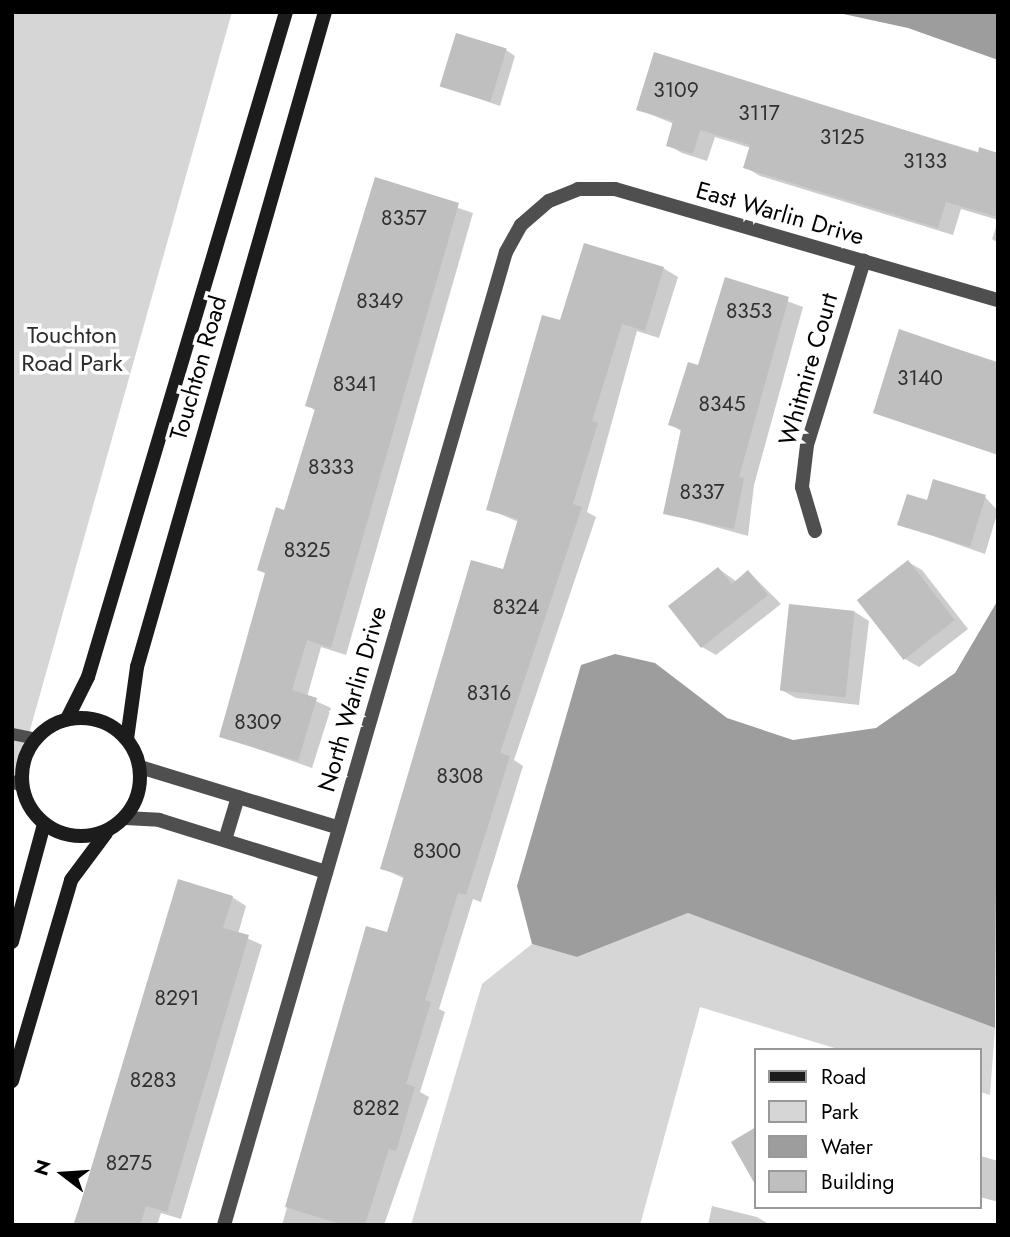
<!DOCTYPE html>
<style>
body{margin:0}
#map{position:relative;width:1010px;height:1237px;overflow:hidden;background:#fff;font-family:Jost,sans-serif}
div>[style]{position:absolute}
.green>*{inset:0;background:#d6d6d6}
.water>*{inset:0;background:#9d9d9d}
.shadow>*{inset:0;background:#0003}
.building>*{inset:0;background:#bfbfbf;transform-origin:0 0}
.lane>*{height:12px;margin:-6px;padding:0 6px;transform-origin:6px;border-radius:6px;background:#4f4f4f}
.street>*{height:14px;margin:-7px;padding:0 7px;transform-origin:7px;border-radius:7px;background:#4f4f4f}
.secondary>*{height:14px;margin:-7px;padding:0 7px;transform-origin:7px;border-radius:7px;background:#1c1c1c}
.secondary>.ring{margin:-7px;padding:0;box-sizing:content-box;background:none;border:14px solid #1c1c1c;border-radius:50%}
span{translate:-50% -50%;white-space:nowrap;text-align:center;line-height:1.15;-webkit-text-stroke:7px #fff;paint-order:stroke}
.number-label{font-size:21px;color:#303030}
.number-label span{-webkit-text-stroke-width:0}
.street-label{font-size:24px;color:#000}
.park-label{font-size:24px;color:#2d2d2d}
.frame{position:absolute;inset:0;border:14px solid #000;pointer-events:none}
.legend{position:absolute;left:754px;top:1048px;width:228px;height:161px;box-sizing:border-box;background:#fff;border:2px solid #999;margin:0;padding:9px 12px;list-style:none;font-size:21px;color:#000}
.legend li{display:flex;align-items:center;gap:14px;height:35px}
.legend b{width:35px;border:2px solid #999}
.north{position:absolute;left:28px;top:1139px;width:70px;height:70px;-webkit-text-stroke:5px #fff;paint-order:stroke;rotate:287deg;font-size:19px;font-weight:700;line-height:28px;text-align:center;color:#000}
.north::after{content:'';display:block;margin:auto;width:24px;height:32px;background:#000;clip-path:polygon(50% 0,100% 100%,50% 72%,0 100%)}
</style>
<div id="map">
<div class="green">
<i style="clip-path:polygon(12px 12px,232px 12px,12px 794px)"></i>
<i style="clip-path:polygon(688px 913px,995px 1028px,990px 1095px,980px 1092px,980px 1050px,841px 1050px,700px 1007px,640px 1225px,411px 1225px,482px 984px,532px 944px,577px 957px)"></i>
</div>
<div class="water">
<i style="clip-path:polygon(834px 12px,998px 12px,998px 60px,908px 28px)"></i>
<i style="clip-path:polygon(998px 600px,995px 1028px,688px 913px,577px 957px,532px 944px,517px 886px,581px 665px,615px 654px,655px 663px,727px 718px,793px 740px,876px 728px,955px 673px)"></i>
</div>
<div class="shadow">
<i style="clip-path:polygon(506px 50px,515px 56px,500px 106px,442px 86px)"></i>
<i style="clip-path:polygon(655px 55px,998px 158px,998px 220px,961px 209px,953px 235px,760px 176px,745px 167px,751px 148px,715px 137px,707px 161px,682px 153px,668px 145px,674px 124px,638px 109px)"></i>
<i style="clip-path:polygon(376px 180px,473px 213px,346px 655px,321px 647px,307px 697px,331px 708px,312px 768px,221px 736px,316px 411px,307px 405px)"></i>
<i style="clip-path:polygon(998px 221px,998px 243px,992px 239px)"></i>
<i style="clip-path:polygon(663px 268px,678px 277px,659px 338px,637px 331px,587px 512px,596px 517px,514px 760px,523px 766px,481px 902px,473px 899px,439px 1009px,445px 1012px,420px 1092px,429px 1097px,384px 1225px,282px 1225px,367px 928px,388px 934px,405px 879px,382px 868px,504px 571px,519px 522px,488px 509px,562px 323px)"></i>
<i style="clip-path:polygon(726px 279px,803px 307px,754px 485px,748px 536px,665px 513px,683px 432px,671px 425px,699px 367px)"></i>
<i style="clip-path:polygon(900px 331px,998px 362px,998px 454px,875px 412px)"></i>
<i style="clip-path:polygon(985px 497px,998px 511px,985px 554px,899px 524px,928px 503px)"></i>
<i style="clip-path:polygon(908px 562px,922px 570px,968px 629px,919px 667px,905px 659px)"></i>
<i style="clip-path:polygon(719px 569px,737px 582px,749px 572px,781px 604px,716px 655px,702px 647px)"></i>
<i style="clip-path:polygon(855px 612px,869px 621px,859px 705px,796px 698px,781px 690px)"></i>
<i style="clip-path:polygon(232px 897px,246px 906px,238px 934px,262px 945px,181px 1219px,161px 1213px,157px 1225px,73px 1225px,108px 1124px)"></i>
<i style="clip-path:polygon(980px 1141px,981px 1156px,998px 1161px,998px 1202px,980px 1197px)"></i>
<i style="clip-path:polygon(712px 1206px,757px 1217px,770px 1225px,708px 1225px)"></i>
</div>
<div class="building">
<i style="left:456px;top:33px;width:53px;height:56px;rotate:17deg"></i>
<i style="clip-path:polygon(654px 52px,978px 153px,979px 147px,998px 153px,998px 217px,946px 202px,938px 228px,743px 168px,750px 145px,700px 130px,693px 154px,666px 146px,673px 121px,636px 110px)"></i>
<i style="clip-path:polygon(375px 177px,459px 203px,331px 648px,307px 640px,292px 690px,317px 698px,298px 761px,219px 737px,265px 573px,257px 570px,276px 507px,284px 510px,315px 409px,305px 406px)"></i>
<i style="clip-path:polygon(584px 243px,664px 267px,645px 331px,622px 324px,592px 421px,598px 423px,573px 504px,582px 507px,500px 753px,510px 756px,466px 895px,458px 893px,425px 1000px,431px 1002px,406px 1084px,415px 1087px,396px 1151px,389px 1149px,365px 1225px,344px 1225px,285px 1207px,366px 926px,387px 932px,404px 876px,380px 869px,471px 560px,503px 569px,518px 519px,486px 510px,542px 315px,560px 320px)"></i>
<i style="clip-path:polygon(725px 277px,789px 297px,739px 477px,744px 478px,734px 529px,663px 514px,681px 429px,668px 425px,688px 362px,698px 365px)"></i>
<i style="clip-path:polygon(899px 329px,998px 363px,998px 455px,873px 413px)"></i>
<i style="clip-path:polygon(933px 479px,986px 495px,970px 547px,897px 525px,907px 494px,927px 500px)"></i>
<i style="left:908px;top:560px;width:76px;height:65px;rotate:52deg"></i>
<i style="clip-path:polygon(718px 567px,732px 584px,748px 570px,768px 595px,701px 648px,668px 606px)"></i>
<i style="left:789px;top:604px;width:66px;height:87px;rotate:6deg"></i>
<i style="clip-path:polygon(178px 879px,233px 896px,223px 928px,249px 935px,186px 1148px,167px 1212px,146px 1206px,140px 1225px,74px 1225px)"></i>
<i style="clip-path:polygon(756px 1127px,756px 1186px,731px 1142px)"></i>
</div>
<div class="lane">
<i style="left:12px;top:734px;width:25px;rotate:11deg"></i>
<i style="left:12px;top:781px;width:12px;rotate:31deg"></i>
</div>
<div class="street">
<i style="left:815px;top:531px;width:46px;rotate:-106.5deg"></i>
<i style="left:802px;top:487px;width:42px;rotate:-83.2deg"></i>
<i style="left:807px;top:445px;width:193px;rotate:-72.8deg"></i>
<i style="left:140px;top:767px;width:208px;rotate:17deg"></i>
<i style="left:125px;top:818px;width:34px;rotate:3deg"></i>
<i style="left:159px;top:820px;width:175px;rotate:17.3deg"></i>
<i style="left:225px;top:840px;width:45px;rotate:-73.2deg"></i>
<i style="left:224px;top:1225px;width:1013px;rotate:-73.84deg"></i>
<i style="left:506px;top:252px;width:31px;rotate:-61deg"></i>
<i style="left:521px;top:225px;width:37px;rotate:-41deg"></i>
<i style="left:549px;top:201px;width:31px;rotate:-22deg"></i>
<i style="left:578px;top:189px;width:37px"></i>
<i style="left:615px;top:189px;width:399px;rotate:16.2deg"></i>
</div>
<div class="secondary">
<i class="ring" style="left:22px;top:718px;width:104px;height:104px"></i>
<i style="left:67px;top:719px;width:47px;rotate:-63.4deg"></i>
<i style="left:88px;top:677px;width:694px;rotate:-73.42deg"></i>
<i style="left:127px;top:739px;width:73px;rotate:-82.1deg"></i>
<i style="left:137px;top:667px;width:681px;rotate:-73.99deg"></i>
<i style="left:12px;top:942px;width:122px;rotate:-74.8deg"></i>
<i style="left:12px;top:1081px;width:209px;rotate:-73.6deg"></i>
<i style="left:71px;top:880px;width:59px;rotate:-53.3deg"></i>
</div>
<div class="number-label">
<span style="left:676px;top:90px">3109</span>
<span style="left:759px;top:113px">3117</span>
<span style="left:842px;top:137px">3125</span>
<span style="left:925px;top:161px">3133</span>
<span style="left:404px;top:218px">8357</span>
<span style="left:380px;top:301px">8349</span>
<span style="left:749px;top:311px">8353</span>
<span style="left:920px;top:378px">3140</span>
<span style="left:355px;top:384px">8341</span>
<span style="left:722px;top:404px">8345</span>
<span style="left:331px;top:467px">8333</span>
<span style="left:702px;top:492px">8337</span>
<span style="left:307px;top:550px">8325</span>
<span style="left:516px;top:607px">8324</span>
<span style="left:489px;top:693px">8316</span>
<span style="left:258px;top:722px">8309</span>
<span style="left:460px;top:776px">8308</span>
<span style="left:437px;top:851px">8300</span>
<span style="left:177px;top:998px">8291</span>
<span style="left:153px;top:1080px">8283</span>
<span style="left:376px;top:1108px">8282</span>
<span style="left:129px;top:1163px">8275</span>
</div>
<div class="street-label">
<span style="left:780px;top:213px;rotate:16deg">East Warlin Drive</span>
<span style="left:198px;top:368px;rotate:-74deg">Touchton Road</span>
<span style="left:808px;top:369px;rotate:-74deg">Whitmire Court</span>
<span style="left:352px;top:699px;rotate:-74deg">North Warlin Drive</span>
</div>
<div class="park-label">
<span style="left:72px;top:349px">Touchton<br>Road Park</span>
</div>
<div class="frame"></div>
<ul class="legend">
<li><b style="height:9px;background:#1c1c1c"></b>Road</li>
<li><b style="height:19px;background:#d6d6d6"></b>Park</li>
<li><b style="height:19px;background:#9d9d9d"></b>Water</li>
<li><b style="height:19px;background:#bfbfbf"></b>Building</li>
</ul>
<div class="north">N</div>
</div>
